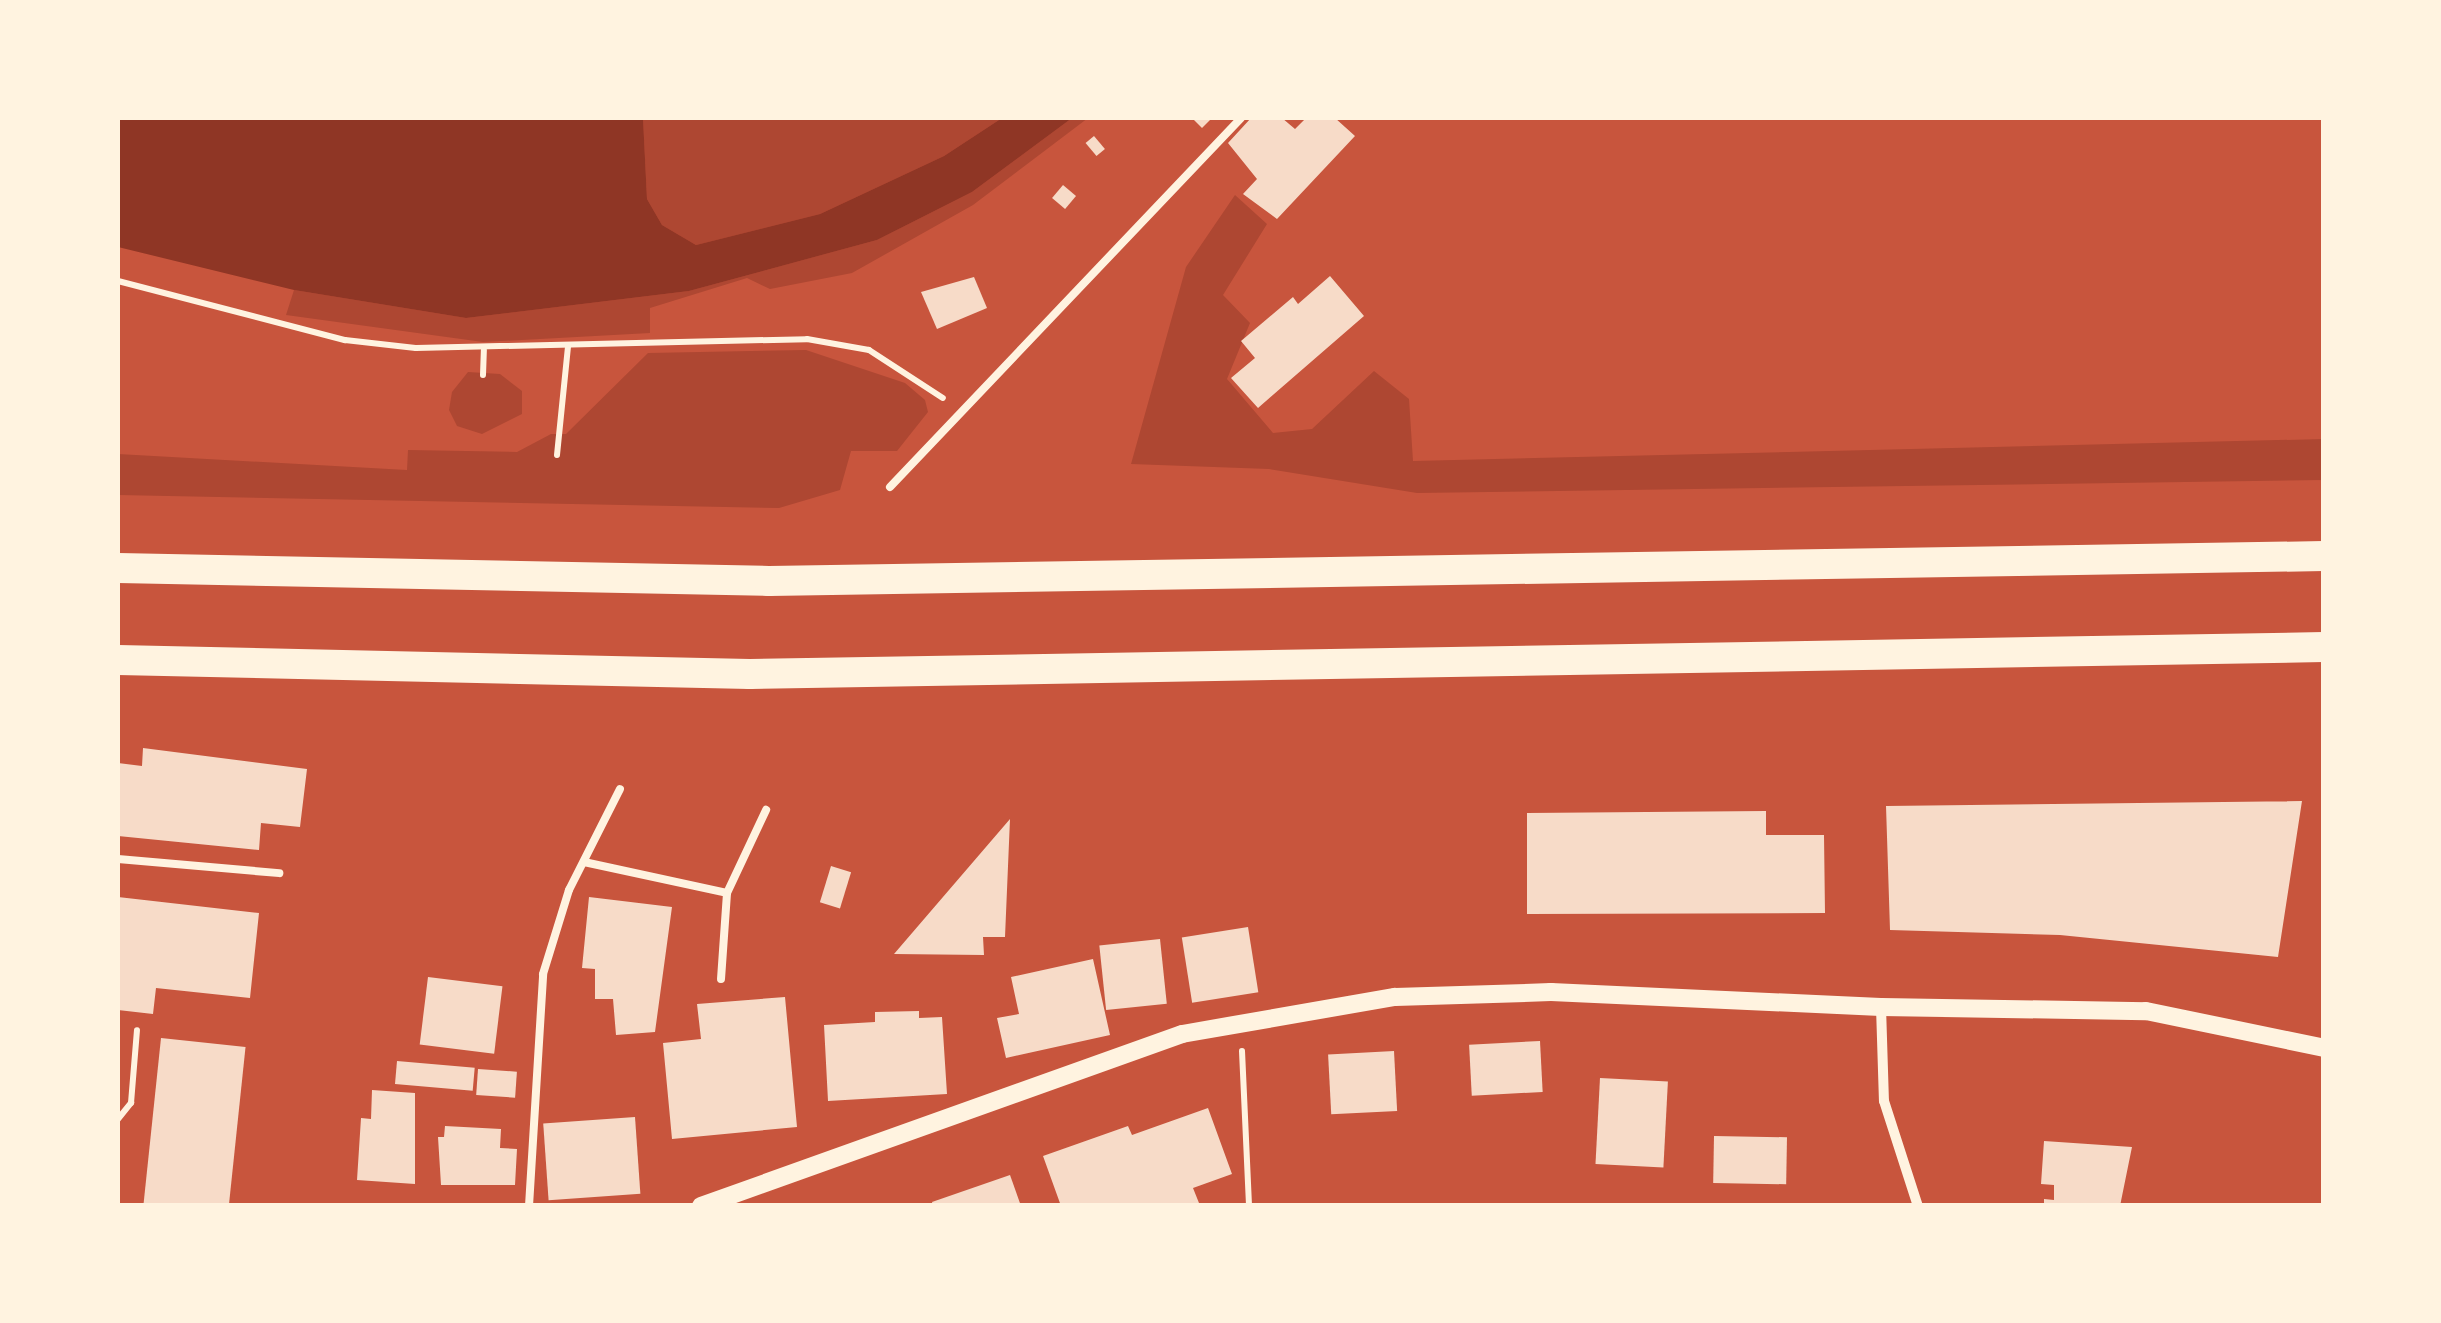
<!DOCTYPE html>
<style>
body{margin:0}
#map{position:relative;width:2441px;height:1323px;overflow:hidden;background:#c8553d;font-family:"Sofia Sans Condensed",sans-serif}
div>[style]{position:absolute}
.green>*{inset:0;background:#ae4732}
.water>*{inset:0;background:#8f3625}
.building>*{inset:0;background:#f7dbc8;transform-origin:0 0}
.path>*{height:6px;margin:-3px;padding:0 3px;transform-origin:3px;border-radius:3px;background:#fff3e0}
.service>*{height:8px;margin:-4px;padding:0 4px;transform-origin:4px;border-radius:4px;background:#fff3e0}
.minor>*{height:10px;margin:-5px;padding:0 5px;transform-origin:5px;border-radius:5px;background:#fff3e0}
.tertiary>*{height:18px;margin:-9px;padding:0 9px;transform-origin:9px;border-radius:9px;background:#fff3e0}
.motorway>*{height:30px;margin:-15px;padding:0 15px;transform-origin:15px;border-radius:15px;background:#fff3e0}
span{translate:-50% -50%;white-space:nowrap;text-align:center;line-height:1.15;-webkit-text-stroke:9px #fff3e0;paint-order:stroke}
.frame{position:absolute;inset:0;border:120px solid #fff3e0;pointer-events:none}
</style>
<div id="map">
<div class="green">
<i style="clip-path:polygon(643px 118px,1002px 118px,944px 156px,820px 214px,696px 245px,662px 225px,647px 199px)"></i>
<i style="clip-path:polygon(1072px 118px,1088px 118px,973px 205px,852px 273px,770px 289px,747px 278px,650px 308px,650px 333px,483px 342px,286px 315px,294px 290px,466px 318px,689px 291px,877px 240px,972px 192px)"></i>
<i style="clip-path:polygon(1235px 195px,1267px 224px,1223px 295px,1250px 323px,1227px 379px,1273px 433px,1312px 429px,1374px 371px,1409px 399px,1413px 461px,2324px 439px,2323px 480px,1417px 493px,1269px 469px,1131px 464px,1186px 267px)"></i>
<i style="clip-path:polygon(806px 350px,905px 383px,925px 400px,928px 412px,897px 451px,851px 451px,840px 490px,779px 508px,118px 495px,118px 454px,407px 470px,408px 450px,517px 452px,551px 434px,566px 434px,648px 353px)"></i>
<i style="clip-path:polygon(468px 372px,500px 374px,522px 391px,522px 414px,482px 434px,457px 426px,449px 410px,452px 392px)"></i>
</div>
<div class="water">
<i style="clip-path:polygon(118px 118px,643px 118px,647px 199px,662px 225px,696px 245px,820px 214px,944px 156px,1002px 118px,1072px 118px,972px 192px,877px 240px,689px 291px,466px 318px,294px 290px,118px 247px)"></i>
</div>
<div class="building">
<i style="clip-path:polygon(1192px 118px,1212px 118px,1202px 128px)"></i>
<i style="clip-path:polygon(1251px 118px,1282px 118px,1295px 129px,1306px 118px,1335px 118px,1355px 136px,1277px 219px,1243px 194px,1257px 179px,1228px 143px)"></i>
<i style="left:1094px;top:136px;width:17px;height:11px;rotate:50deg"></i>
<i style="left:1063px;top:185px;width:17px;height:17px;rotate:40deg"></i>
<i style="clip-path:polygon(1330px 276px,1364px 316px,1258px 408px,1231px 378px,1255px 358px,1241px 341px,1293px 297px,1298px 304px)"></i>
<i style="clip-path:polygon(974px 277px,987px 308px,937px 329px,921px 292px)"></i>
<i style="clip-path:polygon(143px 748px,307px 769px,300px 827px,261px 823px,259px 850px,118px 836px,118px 763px,142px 766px)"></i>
<i style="clip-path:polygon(2302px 801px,2278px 957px,2060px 935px,1890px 930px,1886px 806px)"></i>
<i style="clip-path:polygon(1766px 811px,1766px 835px,1824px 835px,1825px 913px,1527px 914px,1527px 813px)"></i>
<i style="clip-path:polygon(1010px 819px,1005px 937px,983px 937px,984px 955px,894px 954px)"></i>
<i style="left:831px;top:866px;width:21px;height:38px;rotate:17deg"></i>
<i style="clip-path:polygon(118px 897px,259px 913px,250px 998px,156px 988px,153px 1014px,118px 1010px)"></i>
<i style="clip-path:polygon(589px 897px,672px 907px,655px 1032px,616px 1035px,613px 999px,595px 999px,595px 969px,582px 968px)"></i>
<i style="left:1248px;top:927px;width:66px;height:67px;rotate:81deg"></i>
<i style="left:1160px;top:939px;width:65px;height:61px;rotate:84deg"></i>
<i style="clip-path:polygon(1093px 959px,1110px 1035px,1006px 1058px,997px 1018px,1019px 1014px,1011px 977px)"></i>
<i style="left:428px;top:977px;width:75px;height:68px;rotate:7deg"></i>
<i style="clip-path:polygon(785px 997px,797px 1127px,672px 1139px,663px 1043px,701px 1039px,697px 1004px)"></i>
<i style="clip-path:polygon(919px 1011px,919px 1018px,942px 1017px,947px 1094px,828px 1101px,824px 1025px,875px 1022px,875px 1012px)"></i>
<i style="left:161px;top:1038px;width:85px;height:167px;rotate:6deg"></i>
<i style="left:1540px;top:1041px;width:51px;height:71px;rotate:87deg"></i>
<i style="left:1394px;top:1051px;width:60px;height:66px;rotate:87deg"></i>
<i style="left:397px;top:1061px;width:78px;height:23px;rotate:5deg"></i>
<i style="left:478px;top:1069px;width:39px;height:26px;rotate:4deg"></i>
<i style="left:1600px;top:1078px;width:68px;height:86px;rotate:3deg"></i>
<i style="clip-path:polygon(372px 1090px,415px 1093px,415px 1184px,357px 1180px,361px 1118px,371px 1119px)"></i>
<i style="clip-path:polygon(1208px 1108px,1232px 1174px,1193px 1188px,1199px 1203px,1061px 1206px,1043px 1156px,1128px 1126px,1132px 1135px)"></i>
<i style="left:635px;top:1117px;width:77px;height:92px;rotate:86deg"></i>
<i style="clip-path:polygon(445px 1126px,501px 1129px,500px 1148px,517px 1149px,515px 1185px,441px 1185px,438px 1137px,444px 1137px)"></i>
<i style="left:1714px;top:1136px;width:73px;height:47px;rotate:1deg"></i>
<i style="clip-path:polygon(2044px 1141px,2132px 1147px,2120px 1206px,2044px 1206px,2044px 1199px,2054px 1200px,2054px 1185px,2041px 1184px)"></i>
<i style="clip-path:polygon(1010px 1175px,1021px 1206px,933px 1206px,932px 1202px)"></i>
</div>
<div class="path">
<i style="left:118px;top:281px;width:235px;rotate:14.6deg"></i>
<i style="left:345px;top:340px;width:71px;rotate:6.4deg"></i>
<i style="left:416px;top:348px;width:391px;rotate:-1.3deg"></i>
<i style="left:807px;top:339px;width:63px;rotate:10.1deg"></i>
<i style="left:869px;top:350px;width:88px;rotate:33deg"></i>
<i style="left:483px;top:375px;width:25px;rotate:-88deg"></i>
<i style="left:557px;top:455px;width:110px;rotate:-84.2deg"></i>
<i style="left:1242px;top:1051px;width:155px;rotate:87.4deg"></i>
<i style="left:118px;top:1119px;width:21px;rotate:-51deg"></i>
<i style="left:131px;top:1103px;width:73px;rotate:-85.3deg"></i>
</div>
<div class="service">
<i style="left:890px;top:487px;width:509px;rotate:-46.43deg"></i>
<i style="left:118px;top:859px;width:162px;rotate:5deg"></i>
<i style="left:584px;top:862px;width:146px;rotate:12.2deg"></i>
<i style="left:721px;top:979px;width:86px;rotate:-86deg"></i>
<i style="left:727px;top:893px;width:92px;rotate:-64.8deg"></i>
<i style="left:529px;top:1206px;width:232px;rotate:-86.5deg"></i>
<i style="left:543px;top:974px;width:88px;rotate:-72.8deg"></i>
<i style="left:569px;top:890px;width:113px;rotate:-63.2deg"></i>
</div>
<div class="minor">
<i style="left:1881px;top:1007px;width:94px;rotate:88.2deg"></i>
<i style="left:1884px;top:1101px;width:110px;rotate:72.1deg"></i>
</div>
<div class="tertiary">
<i style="left:701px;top:1206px;width:511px;rotate:-19.68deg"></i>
<i style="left:1182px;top:1034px;width:216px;rotate:-9.9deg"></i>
<i style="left:1395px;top:997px;width:156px;rotate:-1.8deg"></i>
<i style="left:1551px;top:992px;width:330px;rotate:2.6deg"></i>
<i style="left:1881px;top:1007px;width:265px;rotate:0.9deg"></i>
<i style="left:2146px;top:1011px;width:182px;rotate:11.7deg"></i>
</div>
<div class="motorway">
<i style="left:118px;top:568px;width:651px;rotate:1.14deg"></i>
<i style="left:769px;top:581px;width:1555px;rotate:-0.92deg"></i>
<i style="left:118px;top:660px;width:632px;rotate:1.27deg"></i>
<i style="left:750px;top:674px;width:1574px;rotate:-0.98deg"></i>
</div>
<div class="frame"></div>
</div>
